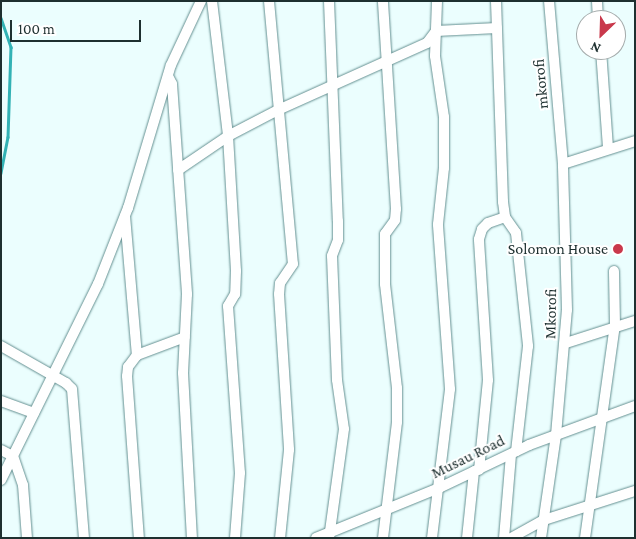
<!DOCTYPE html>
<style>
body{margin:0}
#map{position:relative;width:636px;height:539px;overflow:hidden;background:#ebfefe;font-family:"Crimson Pro",serif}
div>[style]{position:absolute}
.stream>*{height:2.5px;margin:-1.25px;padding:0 1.25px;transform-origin:1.25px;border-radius:1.25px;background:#32b2b5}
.roads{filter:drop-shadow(0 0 1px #649091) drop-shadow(0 0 1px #649091)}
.minor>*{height:10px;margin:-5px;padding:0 5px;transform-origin:5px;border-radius:5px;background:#fff}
.dots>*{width:14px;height:14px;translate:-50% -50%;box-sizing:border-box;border:2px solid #fff;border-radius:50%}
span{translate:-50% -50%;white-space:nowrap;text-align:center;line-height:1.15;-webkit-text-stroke:4px #fff;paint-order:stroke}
.street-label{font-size:16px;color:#1e3030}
.poi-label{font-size:16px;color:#1e3030}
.right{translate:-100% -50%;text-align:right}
.frame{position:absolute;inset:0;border:2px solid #1e3030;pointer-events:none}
.north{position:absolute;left:576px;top:10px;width:50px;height:50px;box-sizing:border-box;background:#fff;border:1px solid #a5acac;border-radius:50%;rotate:204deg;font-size:14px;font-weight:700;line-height:20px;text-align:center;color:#1e3030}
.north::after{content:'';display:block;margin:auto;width:18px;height:22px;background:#c9394c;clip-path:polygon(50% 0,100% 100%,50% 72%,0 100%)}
.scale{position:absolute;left:10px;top:20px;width:131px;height:22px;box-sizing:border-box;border:2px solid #1e3030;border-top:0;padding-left:6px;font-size:15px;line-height:18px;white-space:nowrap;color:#1e3030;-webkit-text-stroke:4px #fff;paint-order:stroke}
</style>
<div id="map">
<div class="stream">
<i style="left:1px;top:18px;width:31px;rotate:71deg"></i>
<i style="left:11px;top:47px;width:90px;rotate:91.9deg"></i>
<i style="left:8px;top:137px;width:37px;rotate:101deg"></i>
</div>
<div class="roads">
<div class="minor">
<i style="left:212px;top:1px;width:136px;rotate:83.2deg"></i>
<i style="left:228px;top:136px;width:135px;rotate:86.6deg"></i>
<i style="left:236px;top:271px;width:23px;rotate:92deg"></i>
<i style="left:235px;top:294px;width:14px;rotate:120deg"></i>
<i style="left:228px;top:306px;width:167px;rotate:85.9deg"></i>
<i style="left:240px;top:473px;width:65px;rotate:94.4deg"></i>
<i style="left:269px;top:1px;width:264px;rotate:84.8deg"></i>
<i style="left:293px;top:264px;width:23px;rotate:124deg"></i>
<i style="left:280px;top:283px;width:11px;rotate:95deg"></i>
<i style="left:279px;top:294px;width:156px;rotate:86.3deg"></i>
<i style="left:289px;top:450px;width:88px;rotate:95.8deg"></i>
<i style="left:329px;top:1px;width:220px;rotate:87.7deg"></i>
<i style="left:338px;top:221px;width:19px;rotate:90deg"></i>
<i style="left:338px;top:240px;width:17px;rotate:111deg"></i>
<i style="left:332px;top:256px;width:124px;rotate:87.7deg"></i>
<i style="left:337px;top:380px;width:49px;rotate:81.9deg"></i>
<i style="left:344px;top:429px;width:110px;rotate:97.8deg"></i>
<i style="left:496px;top:1px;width:201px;rotate:88deg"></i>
<i style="left:503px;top:202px;width:15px;rotate:82deg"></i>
<i style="left:505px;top:217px;width:19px;rotate:55deg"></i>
<i style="left:516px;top:233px;width:114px;rotate:83.9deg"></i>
<i style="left:528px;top:346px;width:106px;rotate:96.5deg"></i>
<i style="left:597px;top:1px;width:19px;rotate:87deg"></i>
<i style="left:601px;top:50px;width:97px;rotate:85.9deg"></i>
<i style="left:168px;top:76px;width:9px;rotate:63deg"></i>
<i style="left:172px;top:84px;width:211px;rotate:85.9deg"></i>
<i style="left:187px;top:294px;width:79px;rotate:92.9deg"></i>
<i style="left:183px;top:373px;width:165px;rotate:86.9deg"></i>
<i style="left:563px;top:164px;width:76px;rotate:-17.7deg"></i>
<i style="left:178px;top:170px;width:60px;rotate:-34.2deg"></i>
<i style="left:228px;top:136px;width:56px;rotate:-27.5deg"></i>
<i style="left:278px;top:110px;width:163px;rotate:-24.2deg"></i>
<i style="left:427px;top:43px;width:15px;rotate:-53deg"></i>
<i style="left:436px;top:31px;width:61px;rotate:-2.8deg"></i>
<i style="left:125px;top:216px;width:140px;rotate:85.1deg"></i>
<i style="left:137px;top:355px;width:15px;rotate:127deg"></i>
<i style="left:128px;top:367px;width:9px;rotate:96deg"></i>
<i style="left:127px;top:376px;width:162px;rotate:85.8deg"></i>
<i style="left:566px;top:343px;width:72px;rotate:-17.7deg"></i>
<i style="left:1px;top:346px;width:75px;rotate:29.6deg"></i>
<i style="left:66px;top:383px;width:8px;rotate:45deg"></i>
<i style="left:72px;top:389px;width:149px;rotate:85.4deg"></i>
<i style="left:137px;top:355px;width:51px;rotate:-20.6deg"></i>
<i style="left:1px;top:401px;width:35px;rotate:20deg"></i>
<i style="left:1px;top:450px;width:13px;rotate:27deg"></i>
<i style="left:13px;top:456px;width:31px;rotate:71deg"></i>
<i style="left:23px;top:485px;width:53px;rotate:85.7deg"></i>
<i style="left:479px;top:470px;width:90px;rotate:-84.3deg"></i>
<i style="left:488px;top:380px;width:141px;rotate:-93.7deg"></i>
<i style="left:479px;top:239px;width:10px;rotate:-73deg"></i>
<i style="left:482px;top:229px;width:8px;rotate:-45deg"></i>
<i style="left:488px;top:223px;width:18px;rotate:-19deg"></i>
<i style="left:1px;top:480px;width:219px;rotate:-63.7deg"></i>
<i style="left:98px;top:284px;width:82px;rotate:-68.5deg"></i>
<i style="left:128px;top:208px;width:149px;rotate:-73.3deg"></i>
<i style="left:171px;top:65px;width:71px;rotate:-64.9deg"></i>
<i style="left:316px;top:538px;width:133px;rotate:-22.1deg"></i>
<i style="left:439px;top:488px;width:100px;rotate:-25.5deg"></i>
<i style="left:529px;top:445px;width:113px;rotate:-20.2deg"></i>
<i style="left:383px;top:538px;width:117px;rotate:-83.1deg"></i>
<i style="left:397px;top:422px;width:34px;rotate:-90deg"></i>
<i style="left:397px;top:388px;width:105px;rotate:-96.6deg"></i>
<i style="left:385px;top:284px;width:50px;rotate:-90deg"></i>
<i style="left:385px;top:234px;width:17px;rotate:-54deg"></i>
<i style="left:395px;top:220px;width:11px;rotate:-85deg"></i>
<i style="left:396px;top:209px;width:208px;rotate:-93.6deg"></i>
<i style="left:432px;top:538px;width:150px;rotate:-83.1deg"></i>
<i style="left:450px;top:389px;width:165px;rotate:-94.2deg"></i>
<i style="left:438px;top:224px;width:56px;rotate:-83.9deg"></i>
<i style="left:444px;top:168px;width:51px;rotate:-90deg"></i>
<i style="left:444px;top:117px;width:62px;rotate:-98.4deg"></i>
<i style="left:435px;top:56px;width:55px;rotate:-87.9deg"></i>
<i style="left:467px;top:538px;width:67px;rotate:-84deg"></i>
<i style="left:504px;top:538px;width:84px;rotate:-85.2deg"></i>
<i style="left:511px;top:538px;width:38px;rotate:-29deg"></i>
<i style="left:544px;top:520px;width:96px;rotate:-17.7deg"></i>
<i style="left:541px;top:538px;width:104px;rotate:-81.7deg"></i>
<i style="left:556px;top:435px;width:125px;rotate:-85deg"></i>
<i style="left:567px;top:310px;width:146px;rotate:-91.6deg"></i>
<i style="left:563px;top:164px;width:164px;rotate:-94.9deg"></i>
<i style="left:585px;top:538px;width:215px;rotate:-82deg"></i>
<i style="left:615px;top:325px;width:54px;rotate:-91.1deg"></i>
</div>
</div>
<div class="dots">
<i style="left:618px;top:249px;background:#c9394c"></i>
</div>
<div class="street-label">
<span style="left:541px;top:84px;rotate:-95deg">mkorofi</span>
<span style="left:551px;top:314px;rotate:-89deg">Mkorofi</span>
<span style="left:468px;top:457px;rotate:-26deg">Musau Road</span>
</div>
<div class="poi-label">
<span class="right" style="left:608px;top:249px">Solomon House</span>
</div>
<div class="frame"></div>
<div class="north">N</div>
<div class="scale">100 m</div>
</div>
